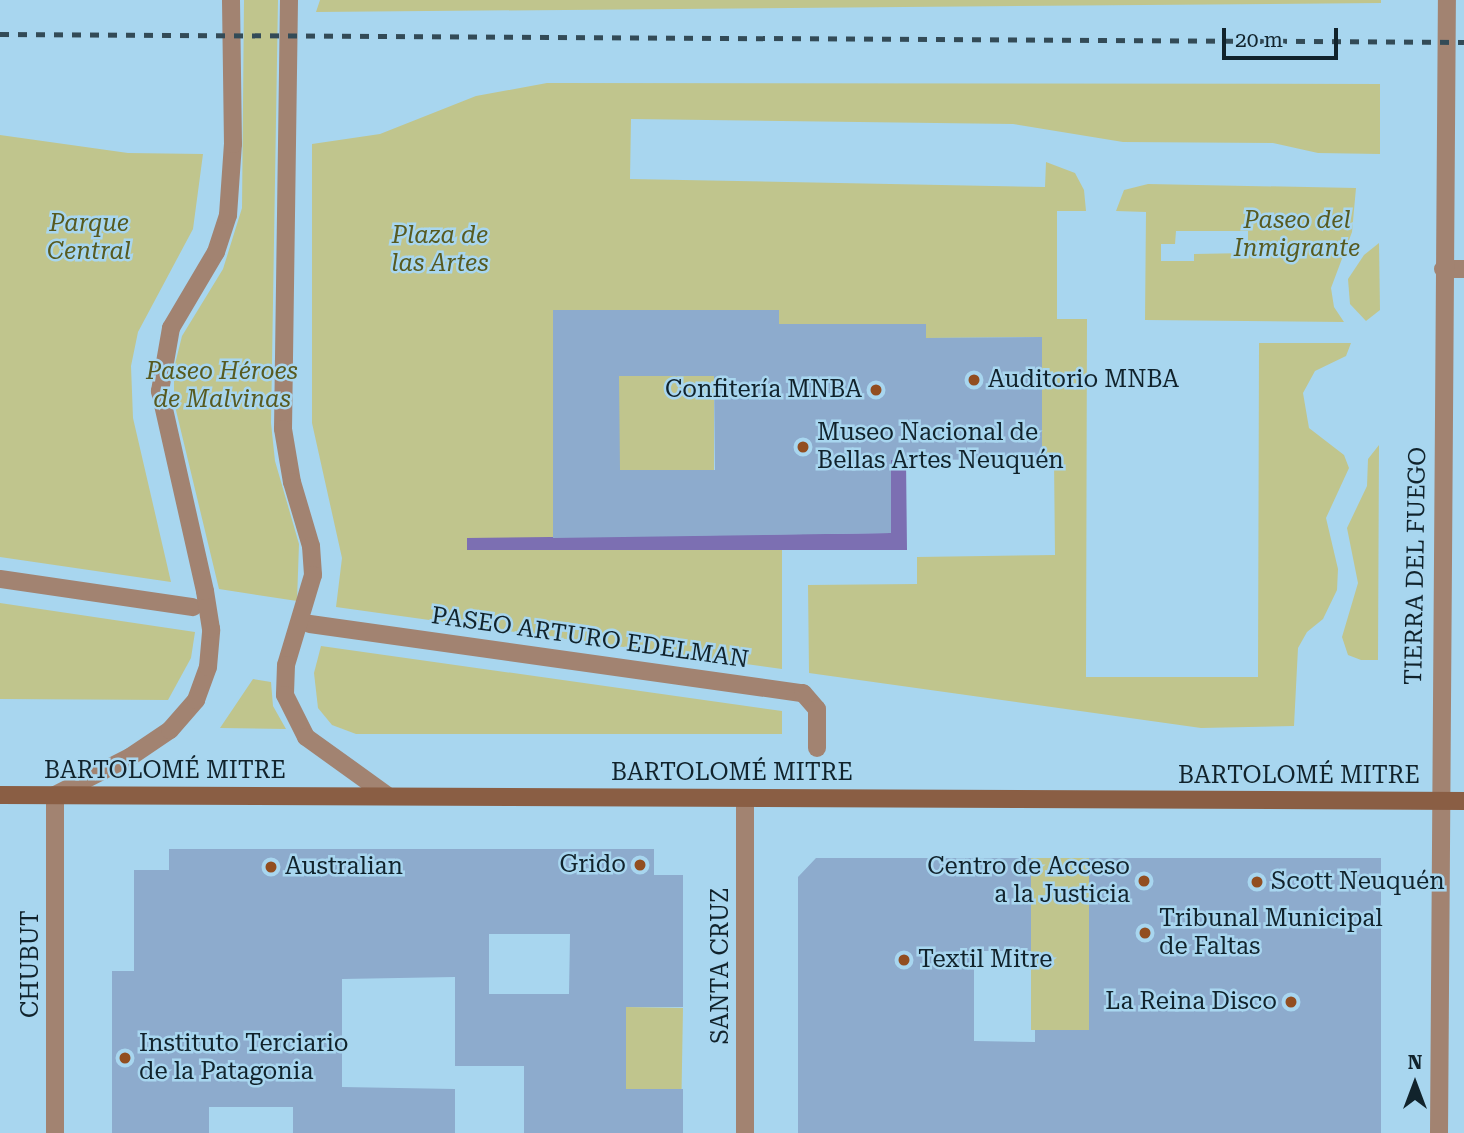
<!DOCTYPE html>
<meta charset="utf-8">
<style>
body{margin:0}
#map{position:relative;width:1464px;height:1133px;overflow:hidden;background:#a8d6ef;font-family:"Roboto Serif",serif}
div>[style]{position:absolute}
.green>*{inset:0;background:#c0c58d;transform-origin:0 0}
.water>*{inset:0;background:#7c6fb2}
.building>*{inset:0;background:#8dabcd}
.pedestrian>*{height:18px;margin:-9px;padding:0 9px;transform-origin:9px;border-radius:9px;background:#a28371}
.minor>*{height:18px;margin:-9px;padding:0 9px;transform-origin:9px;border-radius:9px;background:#a28371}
.tertiary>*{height:18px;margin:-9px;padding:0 9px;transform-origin:9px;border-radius:9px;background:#a28371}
.secondary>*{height:18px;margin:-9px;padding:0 9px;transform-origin:9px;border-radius:9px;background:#8a5e44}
.rail>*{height:5px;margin-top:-2.5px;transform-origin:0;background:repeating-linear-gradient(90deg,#334b57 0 9px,transparent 0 18px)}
.dots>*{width:19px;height:19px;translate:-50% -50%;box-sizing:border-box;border:4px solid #a8d6ef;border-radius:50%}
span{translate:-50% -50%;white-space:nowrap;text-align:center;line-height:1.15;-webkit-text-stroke:5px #a8d6ef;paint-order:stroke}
.park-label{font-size:24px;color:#575a20;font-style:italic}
.poi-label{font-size:24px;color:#11232c}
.left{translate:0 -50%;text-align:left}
.right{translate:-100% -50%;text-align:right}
.street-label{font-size:24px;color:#11232c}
.north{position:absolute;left:1380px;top:1049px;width:70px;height:70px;-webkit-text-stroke:5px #a8d6ef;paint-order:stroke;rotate:0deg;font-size:19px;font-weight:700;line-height:28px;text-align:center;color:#11232c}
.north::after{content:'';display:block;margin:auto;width:24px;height:32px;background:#11232c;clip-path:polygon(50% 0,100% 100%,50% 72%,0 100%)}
.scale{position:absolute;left:1222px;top:28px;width:116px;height:32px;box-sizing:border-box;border:4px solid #11232c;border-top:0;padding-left:9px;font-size:21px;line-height:24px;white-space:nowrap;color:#11232c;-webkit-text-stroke:5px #a8d6ef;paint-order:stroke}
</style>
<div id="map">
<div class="green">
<i style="clip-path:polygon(244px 0,278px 0,271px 423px,275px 461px,299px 544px,297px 601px,219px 589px,174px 402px,174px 368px,182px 336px,223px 269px,242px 208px)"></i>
<i style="clip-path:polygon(320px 0,1381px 0,1381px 3px,316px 12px)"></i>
<i style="clip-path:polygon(547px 83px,1380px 84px,1380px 154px,1318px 153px,1273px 143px,1123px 142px,1013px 124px,631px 119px,630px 179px,1045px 187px,1046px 162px,1075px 173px,1084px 190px,1086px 211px,1057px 211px,1057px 319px,1087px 319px,1086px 677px,1258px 677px,1259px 343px,1351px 343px,1346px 356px,1315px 371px,1303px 393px,1309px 428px,1344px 455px,1349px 468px,1326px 518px,1338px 569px,1337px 590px,1323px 619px,1307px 632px,1298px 648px,1294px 726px,1201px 728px,809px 673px,808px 585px,917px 584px,917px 557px,1055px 555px,1054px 460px,1042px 459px,1041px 337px,926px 338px,925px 324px,779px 324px,779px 310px,553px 311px,553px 538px,468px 538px,467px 550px,782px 550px,782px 669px,336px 607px,342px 558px,312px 423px,312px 144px,380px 134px,476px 96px)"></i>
<i style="clip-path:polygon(0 135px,128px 153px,203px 154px,193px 229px,138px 332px,131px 366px,133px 418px,171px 582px,0 557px)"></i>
<i style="clip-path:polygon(evenodd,1148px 184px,1356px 188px,1352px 232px,1331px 288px,1334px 307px,1344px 322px,1145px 320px,1146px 212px,1116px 211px,1124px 190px,1148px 184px,1176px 231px,1248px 231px,1248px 253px,1194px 254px,1194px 261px,1161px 261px,1161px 244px,1175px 244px,1176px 231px)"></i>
<i style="clip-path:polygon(1379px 243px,1380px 310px,1366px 321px,1350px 304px,1348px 279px,1364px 255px)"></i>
<i style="left:619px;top:376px;width:95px;height:94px"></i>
<i style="clip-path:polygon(1379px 445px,1378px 660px,1361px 660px,1348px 655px,1342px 637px,1358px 583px,1347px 528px,1367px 486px,1368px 459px)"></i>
<i style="clip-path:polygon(0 603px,195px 632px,191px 658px,168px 700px,0 699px)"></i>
<i style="clip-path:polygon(321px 646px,782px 711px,782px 734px,356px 734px,332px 725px,318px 708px,314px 673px)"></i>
<i style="clip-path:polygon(253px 679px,271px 682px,273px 706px,286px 729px,220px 728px)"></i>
<i style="left:1031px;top:858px;width:58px;height:172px"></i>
<i style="left:626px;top:1007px;width:57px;height:82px;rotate:1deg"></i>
</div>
<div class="water">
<i style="clip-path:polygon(891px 422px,906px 460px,907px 550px,467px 550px,467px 538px,891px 533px)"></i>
</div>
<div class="building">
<i style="clip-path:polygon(evenodd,553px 310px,779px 310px,779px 324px,926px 324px,926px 338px,1042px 337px,1042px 459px,891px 460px,891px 533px,553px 538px,553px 310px,619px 376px,714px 376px,715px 470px,620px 470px,619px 376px)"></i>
<i style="clip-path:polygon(evenodd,169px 849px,654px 849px,654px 875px,683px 875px,683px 1007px,626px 1007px,626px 1089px,683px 1089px,683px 1133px,524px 1133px,524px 1066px,455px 1066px,455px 977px,342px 979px,342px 1087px,455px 1089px,455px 1133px,293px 1133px,293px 1107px,209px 1107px,209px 1133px,112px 1133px,112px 971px,134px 971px,134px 870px,169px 870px,169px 849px,489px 934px,570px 934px,569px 994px,489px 994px,489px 934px)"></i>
<i style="clip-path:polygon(816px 858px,1031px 858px,1031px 951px,974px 951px,974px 1041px,1035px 1042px,1035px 1030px,1089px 1030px,1089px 858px,1381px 858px,1381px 1133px,798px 1133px,798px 877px)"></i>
</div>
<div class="pedestrian">
<i style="left:0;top:579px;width:195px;rotate:8.3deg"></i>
<i style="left:310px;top:624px;width:498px;rotate:8deg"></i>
<i style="left:803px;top:693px;width:21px;rotate:49deg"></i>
<i style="left:817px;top:709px;width:39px;rotate:90deg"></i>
</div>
<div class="minor">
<i style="left:289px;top:0;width:429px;rotate:90.8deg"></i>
<i style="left:283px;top:429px;width:54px;rotate:80.4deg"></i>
<i style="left:292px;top:482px;width:67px;rotate:73.5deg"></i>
<i style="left:311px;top:546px;width:29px;rotate:86deg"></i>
<i style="left:313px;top:575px;width:94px;rotate:106.7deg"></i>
<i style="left:286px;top:665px;width:30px;rotate:92deg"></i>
<i style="left:285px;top:695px;width:47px;rotate:63.4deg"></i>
<i style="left:306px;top:737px;width:101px;rotate:35.7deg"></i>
<i style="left:1443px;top:269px;width:21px"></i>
<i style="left:55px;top:1133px;width:338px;rotate:-90deg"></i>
<i style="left:55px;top:795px;width:84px;rotate:-26.9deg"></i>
<i style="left:130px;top:757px;width:48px;rotate:-34deg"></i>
<i style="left:170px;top:730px;width:40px;rotate:-49deg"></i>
<i style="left:196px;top:700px;width:35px;rotate:-70deg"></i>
<i style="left:208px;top:667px;width:38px;rotate:-85deg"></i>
<i style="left:211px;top:629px;width:38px;rotate:-99deg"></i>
<i style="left:205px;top:591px;width:205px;rotate:-102.7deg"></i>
<i style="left:160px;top:391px;width:64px;rotate:-80.1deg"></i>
<i style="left:171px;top:328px;width:88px;rotate:-59.4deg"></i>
<i style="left:216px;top:252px;width:39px;rotate:-72deg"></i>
<i style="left:228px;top:215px;width:71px;rotate:-86deg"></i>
<i style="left:233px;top:144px;width:144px;rotate:-90.8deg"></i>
<i style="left:745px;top:1133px;width:335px;rotate:-90deg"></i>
</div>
<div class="tertiary">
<i style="left:1439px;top:1133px;width:1133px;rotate:-89.6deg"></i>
</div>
<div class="secondary">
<i style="left:0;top:795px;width:1464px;rotate:0.23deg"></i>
</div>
<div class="rail">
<i style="left:0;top:34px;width:1464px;rotate:0.31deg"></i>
</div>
<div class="dots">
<i style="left:974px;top:380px;background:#924e20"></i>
<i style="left:876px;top:390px;background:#924e20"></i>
<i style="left:803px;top:447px;background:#924e20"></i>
<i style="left:640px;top:865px;background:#924e20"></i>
<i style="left:271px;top:867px;background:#924e20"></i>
<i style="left:1144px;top:881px;background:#924e20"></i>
<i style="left:1257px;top:882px;background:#924e20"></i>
<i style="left:1145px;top:933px;background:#924e20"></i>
<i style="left:904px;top:960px;background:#924e20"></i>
<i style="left:1291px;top:1002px;background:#924e20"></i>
<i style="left:125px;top:1058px;background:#924e20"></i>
</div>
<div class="park-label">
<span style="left:1297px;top:235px">Paseo del<br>Inmigrante</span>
<span style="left:89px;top:238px">Parque<br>Central</span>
<span style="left:440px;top:250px">Plaza de<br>las Artes</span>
<span style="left:222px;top:386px">Paseo Héroes<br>de Malvinas</span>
</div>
<div class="poi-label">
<span class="left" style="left:988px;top:380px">Auditorio MNBA</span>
<span class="right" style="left:862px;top:390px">Confitería MNBA</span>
<span class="left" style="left:817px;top:447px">Museo Nacional de<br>Bellas Artes Neuquén</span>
<span class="right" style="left:626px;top:865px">Grido</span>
<span class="left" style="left:285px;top:867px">Australian</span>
<span class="right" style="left:1130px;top:881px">Centro de Acceso<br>a la Justicia</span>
<span class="left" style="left:1271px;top:882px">Scott Neuquén</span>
<span class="left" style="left:1159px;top:933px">Tribunal Municipal<br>de Faltas</span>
<span class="left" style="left:918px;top:960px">Textil Mitre</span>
<span class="right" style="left:1277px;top:1002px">La Reina Disco</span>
<span class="left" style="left:139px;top:1058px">Instituto Terciario<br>de la Patagonia</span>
</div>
<div class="street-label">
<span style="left:1416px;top:566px;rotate:-89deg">TIERRA DEL FUEGO</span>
<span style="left:590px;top:638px;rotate:8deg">PASEO ARTURO EDELMAN</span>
<span style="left:165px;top:771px">BARTOLOMÉ MITRE</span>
<span style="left:732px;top:773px">BARTOLOMÉ MITRE</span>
<span style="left:1299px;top:776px">BARTOLOMÉ MITRE</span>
<span style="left:31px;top:964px;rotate:-90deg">CHUBUT</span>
<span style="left:721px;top:966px;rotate:-90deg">SANTA CRUZ</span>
</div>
<div class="north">N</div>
<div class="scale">20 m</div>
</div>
